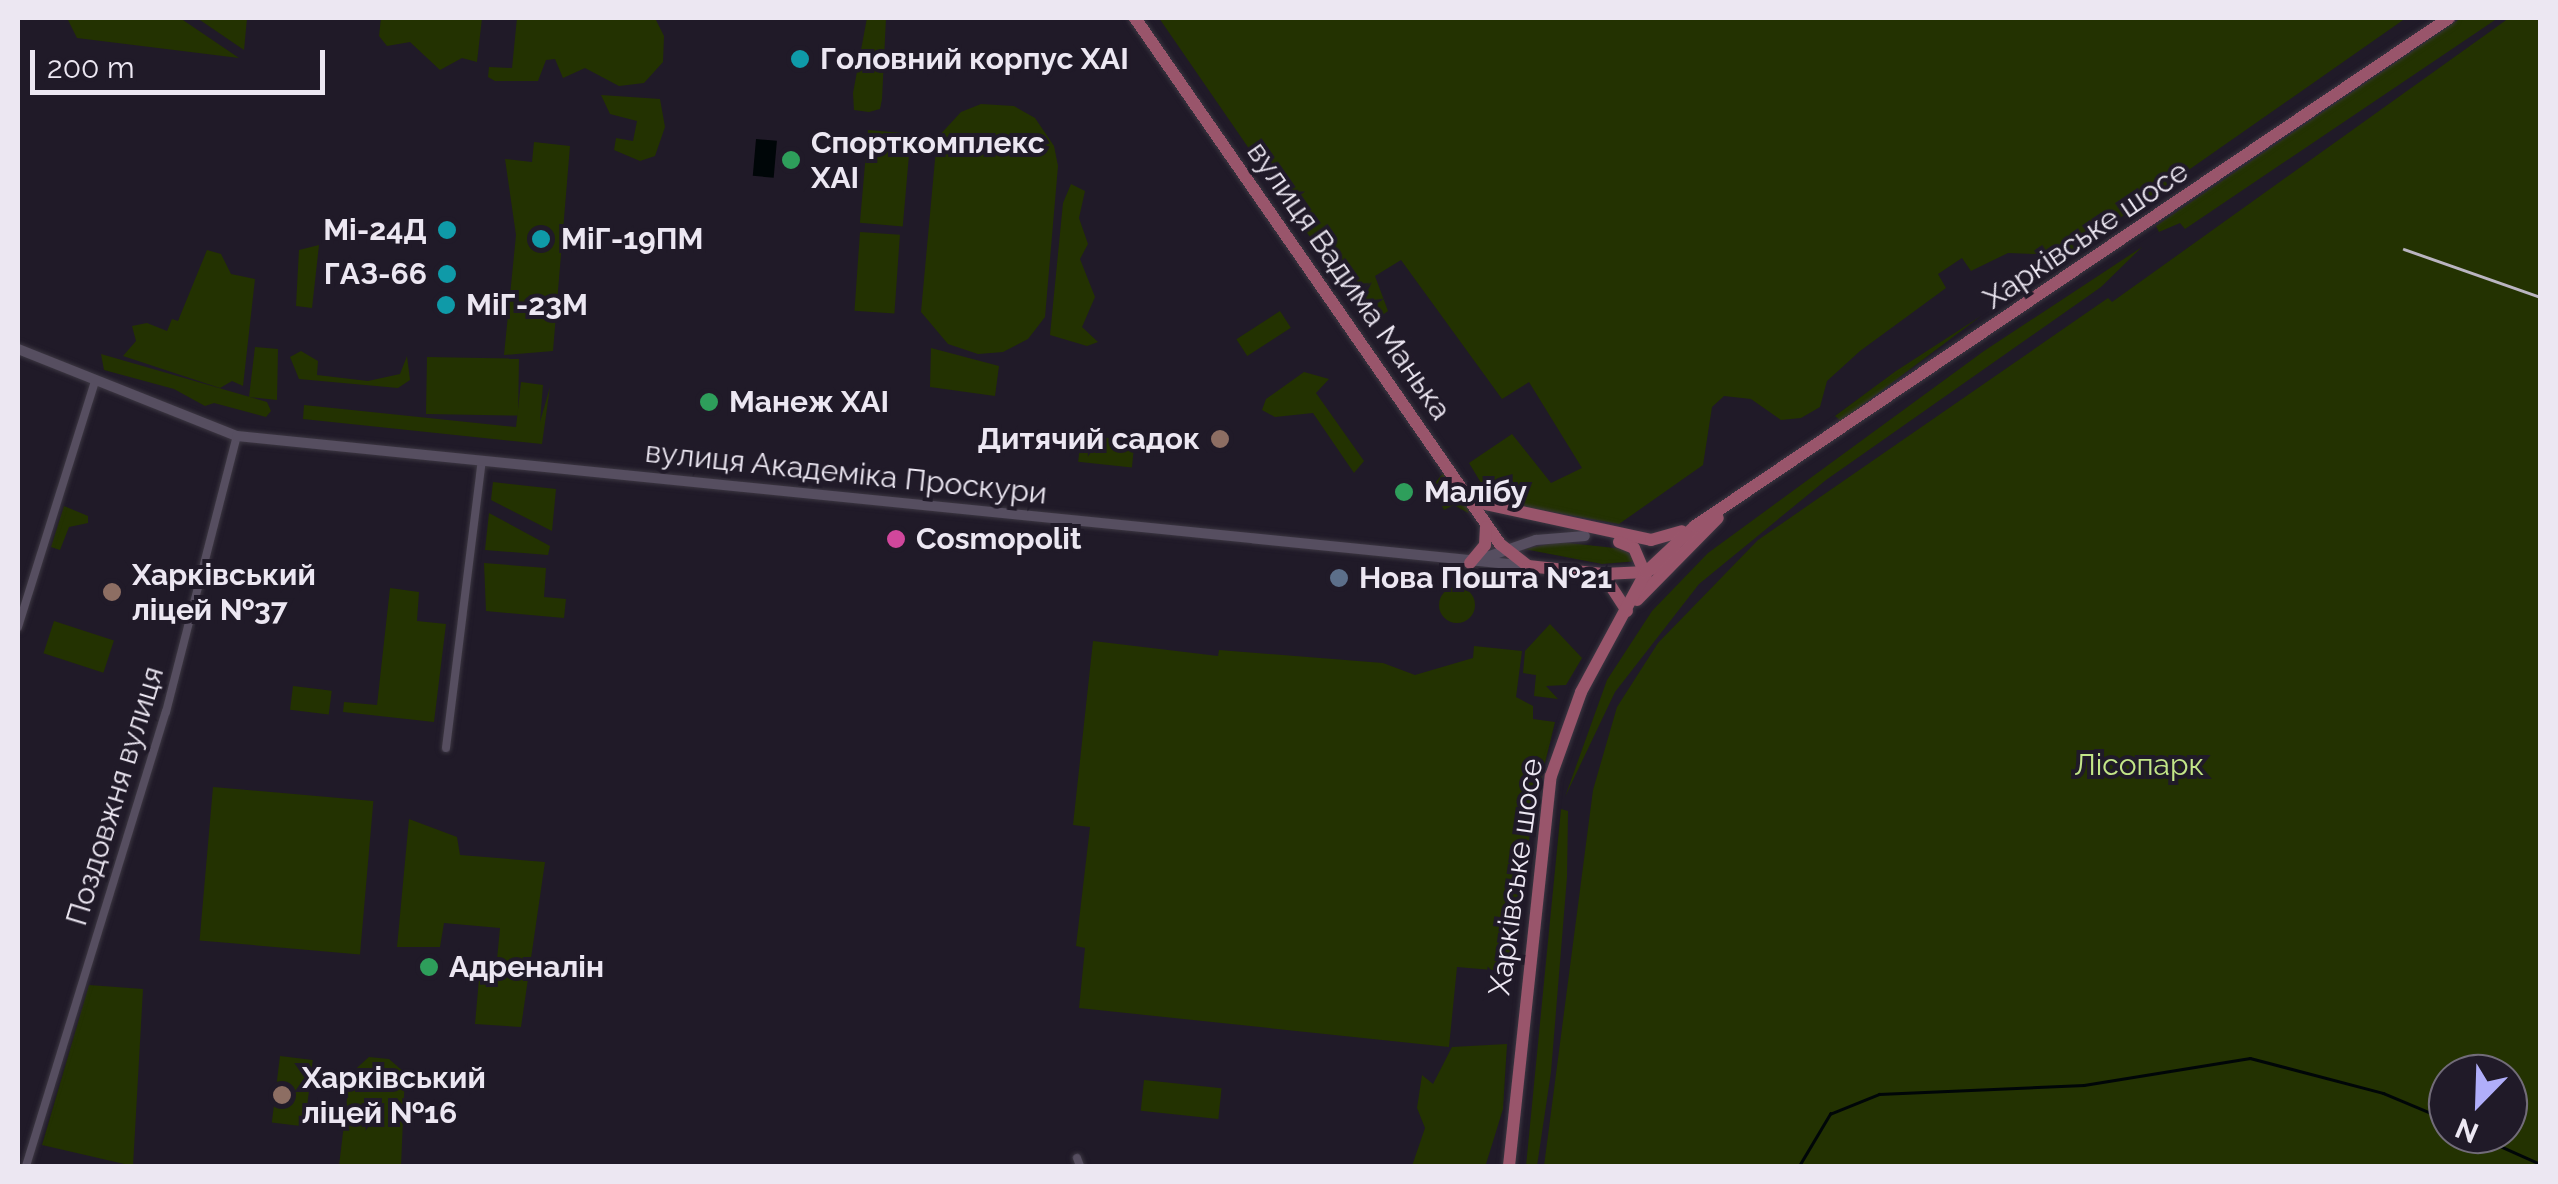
<!DOCTYPE html>
<meta charset="utf-8">
<style>
body{margin:0}
#map{position:relative;width:2558px;height:1184px;overflow:hidden;background:#201a28;font-family:Raleway,sans-serif}
div>[style]{position:absolute}
.green>*{inset:0;background:#233201;transform-origin:0 0}
.round{border-radius:50%}
.water>*{inset:0;background:#000608;transform-origin:0 0}
.stream>*{height:2.5px;margin:-1.25px;padding:0 1.25px;transform-origin:1.25px;border-radius:1.25px;background:#000608}
.roads{filter:drop-shadow(0 0 2px #3c3742) drop-shadow(0 0 2px #3c3742)}
.minor>*{height:8px;margin:-4px;padding:0 4px;transform-origin:4px;border-radius:4px;background:#564e60}
.tertiary>*{height:10px;margin:-5px;padding:0 5px;transform-origin:5px;border-radius:5px;background:#564e60}
.primary>*{height:12px;margin:-6px;padding:0 6px;transform-origin:6px;border-radius:6px;background:#99556b}
.rail>*{height:2.5px;margin:-1.25px;padding:0 1.25px;transform-origin:1.25px;border-radius:1.25px;background:#bab5c1}
.dots>*{width:28px;height:28px;translate:-50% -50%;box-sizing:border-box;border:5px solid #201a28;border-radius:50%}
span{translate:-50% -50%;white-space:nowrap;text-align:center;line-height:1.15;-webkit-text-stroke:8px #201a28;paint-order:stroke}
.poi-label{font-size:30px;color:#ece7f2;font-weight:700}
.left{translate:0 -50%;text-align:left}
.right{translate:-100% -50%;text-align:right}
.street-label{font-size:30px;color:#ece7f2}
.park-label{font-size:30px;color:#c3e688}
.frame{position:absolute;inset:0;border:20px solid #ece7f2;pointer-events:none}
.north{position:absolute;left:2428px;top:1054px;width:100px;height:100px;box-sizing:border-box;background:#201a28;border:2px solid #726c79;border-radius:50%;rotate:203deg;font-size:28px;font-weight:700;line-height:40px;text-align:center;color:#ece7f2}
.north::after{content:'';display:block;margin:auto;width:35px;height:45px;background:#b0aefa;clip-path:polygon(50% 0,100% 100%,50% 72%,0 100%)}
.scale{position:absolute;left:30px;top:50px;width:295px;height:45px;box-sizing:border-box;border:5px solid #ece7f2;border-top:0;padding-left:12px;font-size:30px;line-height:35px;white-space:nowrap;color:#ece7f2;-webkit-text-stroke:8px #201a28;paint-order:stroke}
</style>
<div id="map">
<div class="green">
<i style="clip-path:polygon(67px 18px,180px 18px,239px 58px,77px 38px)"></i>
<i style="clip-path:polygon(197px 18px,247px 18px,244px 50px)"></i>
<i style="clip-path:polygon(381px 18px,482px 18px,477px 62px,462px 58px,440px 70px,410px 42px,387px 46px,379px 36px)"></i>
<i style="clip-path:polygon(517px 18px,655px 18px,664px 36px,663px 62px,644px 83px,619px 86px,585px 68px,563px 78px,555px 59px,546px 60px,538px 81px,495px 81px,488px 77px,489px 67px,512px 68px)"></i>
<i style="clip-path:polygon(867px 18px,886px 18px,882px 99px,880px 109px,869px 112px,854px 110px,853px 93px)"></i>
<i style="clip-path:polygon(1159px 18px,2406px 18px,2067px 255px,2008px 253px,1971px 271px,1962px 258px,1938px 274px,1946px 288px,1860px 351px,1827px 381px,1820px 407px,1801px 418px,1781px 420px,1751px 399px,1724px 396px,1712px 407px,1703px 465px,1619px 524px,1492px 501px,1469px 463px,1512px 434px,1551px 483px,1582px 468px,1529px 382px,1502px 399px,1401px 260px,1375px 276px,1388px 311px,1370px 324px)"></i>
<i style="clip-path:polygon(2461px 18px,2498px 18px,2185px 229px,2180px 223px,2159px 232px,2156px 226px)"></i>
<i style="clip-path:polygon(evenodd,2509px 18px,2540px 18px,2540px 1166px,1544px 1166px,1593px 790px,1617px 707px,1658px 643px,1758px 540px,2108px 298px,2112px 302px,2509px 18px,2448px 1074px,2508px 1074px,2508px 1134px,2448px 1134px,2448px 1074px)"></i>
<i style="clip-path:polygon(601px 95px,660px 99px,665px 127px,655px 156px,640px 161px,614px 150px,616px 138px,633px 141px,637px 121px,610px 114px)"></i>
<i style="clip-path:polygon(981px 104px,1014px 106px,1035px 118px,1054px 146px,1058px 166px,1045px 317px,1028px 339px,1003px 352px,978px 354px,948px 344px,921px 312px,937px 138px,961px 112px)"></i>
<i style="left:868px;top:130px;width:43px;height:93px;rotate:5deg"></i>
<i style="clip-path:polygon(534px 142px,570px 146px,553px 351px,504px 355px,516px 235px,505px 159px,532px 162px)"></i>
<i style="clip-path:polygon(1071px 184px,1085px 191px,1079px 218px,1088px 244px,1080px 259px,1095px 297px,1082px 327px,1098px 342px,1087px 346px,1050px 335px,1063px 203px)"></i>
<i style="left:860px;top:232px;width:40px;height:79px;rotate:4deg"></i>
<i style="clip-path:polygon(319px 245px,312px 308px,296px 306px,299px 250px)"></i>
<i style="clip-path:polygon(2142px 247px,2101px 287px,1826px 480px,1699px 584px,1615px 692px,1565px 797px,1607px 680px,1652px 611px,1708px 553px,1984px 351px)"></i>
<i style="clip-path:polygon(207px 250px,221px 254px,231px 274px,255px 279px,243px 386px,232px 381px,220px 388px,123px 356px,136px 341px,132px 326px,147px 323px,167px 331px,172px 319px,178px 321px)"></i>
<i style="left:1280px;top:311px;width:20px;height:52px;rotate:57deg"></i>
<i style="clip-path:polygon(1981px 316px,1841px 421px,1835px 416px,1896px 371px)"></i>
<i style="clip-path:polygon(255px 347px,278px 349px,277px 400px,249px 397px)"></i>
<i style="clip-path:polygon(931px 348px,999px 366px,995px 396px,930px 387px)"></i>
<i style="clip-path:polygon(301px 351px,318px 361px,317px 375px,368px 381px,400px 374px,407px 356px,410px 380px,398px 388px,299px 379px,290px 357px)"></i>
<i style="clip-path:polygon(101px 354px,267px 402px,271px 411px,266px 417px,214px 403px,205px 406px,174px 389px,104px 370px)"></i>
<i style="left:427px;top:357px;width:92px;height:57px;rotate:1deg"></i>
<i style="clip-path:polygon(1304px 372px,1329px 379px,1316px 393px,1364px 461px,1354px 473px,1313px 413px,1275px 417px,1262px 410px,1266px 399px)"></i>
<i style="clip-path:polygon(521px 382px,543px 385px,540px 422px,550px 387px,542px 444px,303px 419px,304px 405px,516px 427px)"></i>
<i style="left:1081px;top:435px;width:54px;height:27px;rotate:6deg"></i>
<i style="clip-path:polygon(1443px 473px,1469px 509px,1468px 513px,1454px 505px,1444px 510px,1432px 487px)"></i>
<i style="clip-path:polygon(493px 482px,556px 489px,552px 531px,491px 500px)"></i>
<i style="clip-path:polygon(64px 506px,88px 516px,88px 523px,69px 527px,60px 550px,51px 547px)"></i>
<i style="clip-path:polygon(489px 513px,550px 546px,548px 555px,485px 550px)"></i>
<i style="clip-path:polygon(1559px 542px,1624px 549px,1639px 561px,1602px 564px,1524px 549px)"></i>
<i style="clip-path:polygon(484px 563px,546px 568px,544px 597px,566px 599px,564px 618px,486px 611px)"></i>
<i class="round" style="left:1439px;top:587px;width:36px;height:36px"></i>
<i style="clip-path:polygon(390px 588px,419px 592px,417px 621px,446px 624px,434px 722px,343px 712px,344px 702px,377px 705px)"></i>
<i style="left:54px;top:621px;width:63px;height:34px;rotate:18deg"></i>
<i style="clip-path:polygon(1550px 624px,1582px 658px,1566px 685px,1546px 686px,1558px 699px,1534px 696px,1536px 675px,1523px 673px,1525px 651px)"></i>
<i style="clip-path:polygon(1093px 641px,1218px 656px,1219px 650px,1383px 663px,1415px 675px,1473px 658px,1474px 646px,1522px 651px,1516px 697px,1533px 706px,1533px 719px,1555px 722px,1531px 821px,1516px 972px,1457px 967px,1449px 1047px,1079px 1008px,1085px 948px,1076px 946px,1090px 827px,1073px 825px)"></i>
<i style="left:293px;top:686px;width:39px;height:24px;rotate:7deg"></i>
<i style="left:213px;top:787px;width:161px;height:154px;rotate:5deg"></i>
<i style="clip-path:polygon(1561px 809px,1568px 811px,1567px 877px,1551px 1072px,1537px 1166px,1526px 1166px)"></i>
<i style="clip-path:polygon(409px 819px,457px 837px,460px 855px,545px 862px,521px 1027px,475px 1024px,480px 968px,496px 970px,500px 928px,444px 923px,440px 947px,397px 947px)"></i>
<i style="clip-path:polygon(89px 985px,143px 989px,133px 1166px,42px 1145px)"></i>
<i style="clip-path:polygon(1507px 1044px,1503px 1109px,1486px 1164px,1412px 1166px,1425px 1128px,1417px 1108px,1422px 1075px,1433px 1084px,1452px 1047px)"></i>
<i style="left:280px;top:1056px;width:33px;height:67px;rotate:7deg"></i>
<i style="clip-path:polygon(369px 1057px,389px 1059px,405px 1073px,401px 1166px,339px 1166px,350px 1074px)"></i>
<i style="left:1144px;top:1080px;width:78px;height:31px;rotate:6deg"></i>
</div>
<div class="water">
<i style="left:756px;top:139px;width:21px;height:37px;rotate:5deg"></i>
</div>
<div class="stream">
<i style="left:2473px;top:1134px;width:73px;rotate:24.1deg"></i>
<i style="left:1799px;top:1166px;width:61px;rotate:-59.2deg"></i>
<i style="left:1830px;top:1114px;width:53px;rotate:-22.2deg"></i>
<i style="left:1879px;top:1094px;width:205px;rotate:-2.5deg"></i>
<i style="left:2084px;top:1085px;width:168px;rotate:-9.2deg"></i>
<i style="left:2250px;top:1058px;width:138px;rotate:14.7deg"></i>
<i style="left:2383px;top:1093px;width:70px;rotate:22.6deg"></i>
</div>
<div class="roads">
<div class="minor">
<i style="left:18px;top:627px;width:258px;rotate:-72.6deg"></i>
<i style="left:446px;top:748px;width:289px;rotate:-82.9deg"></i>
<i style="left:1077px;top:1158px;width:9px;rotate:69deg"></i>
<i style="left:26px;top:1166px;width:475px;rotate:-72.9deg"></i>
<i style="left:166px;top:712px;width:285px;rotate:-75.6deg"></i>
</div>
<div class="tertiary">
<i style="left:18px;top:349px;width:236px;rotate:21.7deg"></i>
<i style="left:237px;top:436px;width:1298px;rotate:5.75deg"></i>
<i style="left:1475px;top:561px;width:65px;rotate:-19deg"></i>
<i style="left:1536px;top:540px;width:49px;rotate:-4.7deg"></i>
</div>
<div class="primary">
<i style="left:1135px;top:18px;width:640px;rotate:55.24deg"></i>
<i style="left:1500px;top:544px;width:36px;rotate:38deg"></i>
<i style="left:1528px;top:566px;width:75px;rotate:6.1deg"></i>
<i style="left:1603px;top:574px;width:43px;rotate:-2.7deg"></i>
<i style="left:1646px;top:572px;width:40px;rotate:-28deg"></i>
<i style="left:1471px;top:501px;width:184px;rotate:12.2deg"></i>
<i style="left:1651px;top:540px;width:32px;rotate:-16deg"></i>
<i style="left:1619px;top:542px;width:16px;rotate:22deg"></i>
<i style="left:1634px;top:548px;width:30px;rotate:67deg"></i>
<i style="left:1470px;top:563px;width:23px;rotate:-50deg"></i>
<i style="left:1485px;top:545px;width:18px;rotate:-87deg"></i>
<i style="left:1603px;top:574px;width:44px;rotate:57deg"></i>
<i style="left:1637px;top:600px;width:115px;rotate:-45.4deg"></i>
<i style="left:1509px;top:1166px;width:392px;rotate:-83.9deg"></i>
<i style="left:1551px;top:776px;width:89px;rotate:-70.3deg"></i>
<i style="left:1581px;top:692px;width:136px;rotate:-61.6deg"></i>
<i style="left:1646px;top:572px;width:67px;rotate:-43.2deg"></i>
<i style="left:1695px;top:526px;width:909px;rotate:-33.97deg"></i>
</div>
</div>
<div class="rail">
<i style="left:2404px;top:249px;width:144px;rotate:19.4deg"></i>
</div>
<div class="dots">
<i style="left:800px;top:59px;background:#0f9aa8"></i>
<i style="left:791px;top:160px;background:#2e9e5b"></i>
<i style="left:447px;top:230px;background:#0f9aa8"></i>
<i style="left:541px;top:239px;background:#0f9aa8"></i>
<i style="left:447px;top:274px;background:#0f9aa8"></i>
<i style="left:446px;top:305px;background:#0f9aa8"></i>
<i style="left:709px;top:402px;background:#2e9e5b"></i>
<i style="left:1220px;top:439px;background:#8d6e63"></i>
<i style="left:1404px;top:492px;background:#2e9e5b"></i>
<i style="left:896px;top:539px;background:#d1479c"></i>
<i style="left:1339px;top:578px;background:#5c6f8a"></i>
<i style="left:112px;top:592px;background:#8d6e63"></i>
<i style="left:429px;top:967px;background:#2e9e5b"></i>
<i style="left:282px;top:1095px;background:#8d6e63"></i>
</div>
<div class="poi-label">
<span class="left" style="left:820px;top:59px">Головний корпус ХАІ</span>
<span class="left" style="left:811px;top:160px">Спорткомплекс<br>ХАІ</span>
<span class="right" style="left:427px;top:230px">Мі-24Д</span>
<span class="left" style="left:561px;top:239px">МіГ-19ПМ</span>
<span class="right" style="left:427px;top:274px">ГАЗ-66</span>
<span class="left" style="left:466px;top:305px">МіГ-23М</span>
<span class="left" style="left:729px;top:402px">Манеж ХАІ</span>
<span class="right" style="left:1200px;top:439px">Дитячий садок</span>
<span class="left" style="left:1424px;top:492px">Малібу</span>
<span class="left" style="left:916px;top:539px">Cosmopolit</span>
<span class="left" style="left:132px;top:592px">Харківський<br>ліцей №37</span>
<span class="left" style="left:1359px;top:578px">Нова Пошта №21</span>
<span class="left" style="left:449px;top:967px">Адреналін</span>
<span class="left" style="left:302px;top:1095px">Харківський<br>ліцей №16</span>
</div>
<div class="street-label">
<span style="left:2086px;top:235px;rotate:-34deg">Харківське шосе</span>
<span style="left:1349px;top:281px;rotate:55deg">вулиця Вадима Манька</span>
<span style="left:846px;top:473px;rotate:6deg">вулиця Академіка Проскури</span>
<span style="left:115px;top:796px;rotate:-73deg">Поздовжня вулиця</span>
<span style="left:1516px;top:877px;rotate:-82deg">Харківське шосе</span>
</div>
<div class="park-label">
<span style="left:2139px;top:765px">Лісопарк</span>
</div>
<div class="frame"></div>
<div class="north">N</div>
<div class="scale">200 m</div>
</div>
